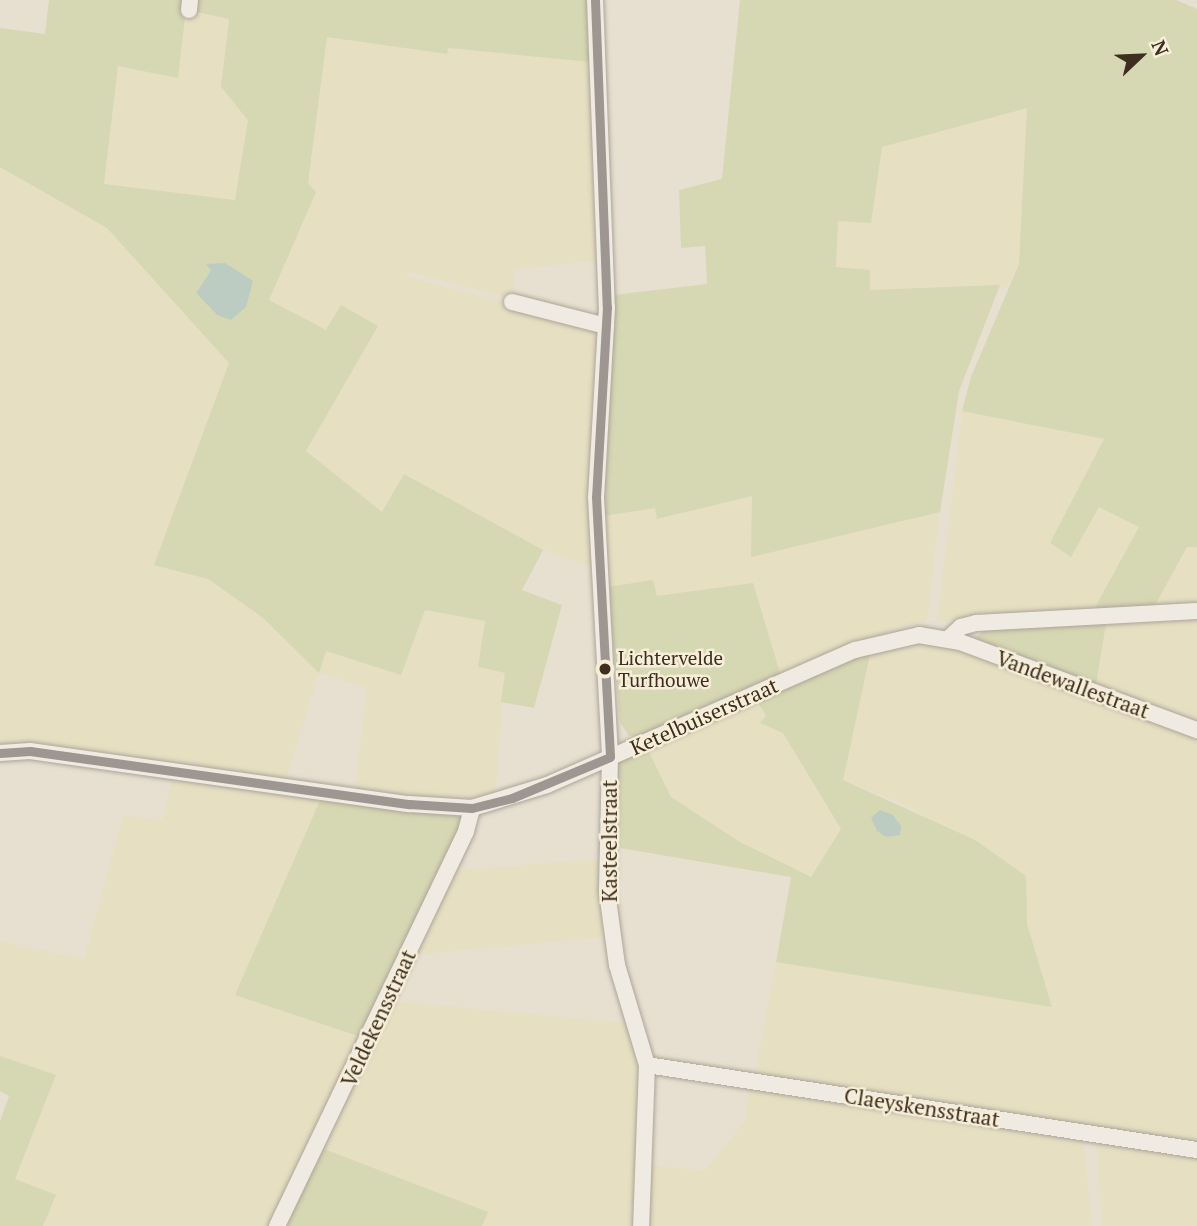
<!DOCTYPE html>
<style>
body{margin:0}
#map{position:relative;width:1197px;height:1226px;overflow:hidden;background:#e7e0d1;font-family:"PT Serif",serif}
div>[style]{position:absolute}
.farmland>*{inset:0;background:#e6dfc2}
.green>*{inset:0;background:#d6d7b3}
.water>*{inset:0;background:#bcccc2}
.roads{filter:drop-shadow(0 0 2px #ada599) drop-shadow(0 0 2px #ada599)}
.minor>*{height:16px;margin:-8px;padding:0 8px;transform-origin:8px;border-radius:8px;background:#efebe3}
.bus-1>*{height:9px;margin:-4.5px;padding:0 4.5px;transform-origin:4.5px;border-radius:4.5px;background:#9e9690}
.dots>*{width:19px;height:19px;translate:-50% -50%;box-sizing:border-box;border:4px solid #f7eed8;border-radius:50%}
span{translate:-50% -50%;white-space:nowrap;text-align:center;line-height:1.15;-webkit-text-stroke:5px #f7eed8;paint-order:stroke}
.bus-label{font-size:19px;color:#3d2e20}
.left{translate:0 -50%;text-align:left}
.street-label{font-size:21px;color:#3d2e20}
.north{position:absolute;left:1106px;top:21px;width:70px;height:70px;-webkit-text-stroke:5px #f7eed8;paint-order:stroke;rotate:67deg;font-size:19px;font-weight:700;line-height:28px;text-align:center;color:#3d2e20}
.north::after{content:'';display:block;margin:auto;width:24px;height:32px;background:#3d2e20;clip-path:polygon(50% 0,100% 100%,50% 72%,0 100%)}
</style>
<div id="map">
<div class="farmland">
<i style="clip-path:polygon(186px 10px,229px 18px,221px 87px,248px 119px,236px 200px,104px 184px,118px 66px)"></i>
<i style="clip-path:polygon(327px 36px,446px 53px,447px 48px,590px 62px,599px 261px,513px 269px,515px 299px,409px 272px,406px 276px,596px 327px,600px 333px,593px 568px,537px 548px,405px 474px,382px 513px,306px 451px,378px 326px,326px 330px,269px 300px,308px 183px)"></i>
<i style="clip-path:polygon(1019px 107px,1027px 108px,1022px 237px,1019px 264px,1007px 287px,869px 290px,836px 268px,838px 220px,871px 223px,881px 147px)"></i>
<i style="clip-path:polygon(0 167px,107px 228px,229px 363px,154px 565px,208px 579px,262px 617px,318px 672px,326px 651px,401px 674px,425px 610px,485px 621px,505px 673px,495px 796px,436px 800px,355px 787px,367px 688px,319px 673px,286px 779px,69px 748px,0 747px)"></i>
<i style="clip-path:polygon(962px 411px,1105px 439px,1050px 543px,1071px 557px,1099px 507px,1140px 527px,1092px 613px,937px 621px)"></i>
<i style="clip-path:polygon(753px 496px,752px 557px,940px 512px,927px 620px,866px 639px,781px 676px,657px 597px,653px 580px,608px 587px,603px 516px,655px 507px,657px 519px)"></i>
<i style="clip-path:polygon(1187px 547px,1197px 547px,1197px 605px,1154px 607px)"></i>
<i style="clip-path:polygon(1197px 615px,1197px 721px,1096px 685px,1106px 624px)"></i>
<i style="clip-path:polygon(910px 640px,966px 651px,1197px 736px,1197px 1145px,755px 1073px,776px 962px,1051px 1007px,1027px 924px,1025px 876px,904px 804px,842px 780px,871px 650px)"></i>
<i style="clip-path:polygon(756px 699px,766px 717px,761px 723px,783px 732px,841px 830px,811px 877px,740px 842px,671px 797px,647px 748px)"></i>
<i style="clip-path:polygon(173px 776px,321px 798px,236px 995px,364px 1038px,269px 1226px,43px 1226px,56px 1195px,15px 1180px,56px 1075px,0 1056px,0 941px,84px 959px,123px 815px,162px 820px)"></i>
<i style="clip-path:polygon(601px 859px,604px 937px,413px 955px,454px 870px)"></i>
<i style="clip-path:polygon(392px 1001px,629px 1023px,641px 1070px,636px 1226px,482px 1226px,487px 1212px,324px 1149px)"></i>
<i style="clip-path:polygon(750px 1082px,1083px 1139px,1092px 1226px,647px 1226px,650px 1166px,705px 1170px,745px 1121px)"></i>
<i style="clip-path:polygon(1096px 1142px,1197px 1153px,1197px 1226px,1102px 1226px)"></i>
</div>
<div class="green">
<i style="clip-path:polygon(evenodd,49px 0,187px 0,178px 78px,118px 66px,104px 184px,235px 200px,248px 120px,221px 87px,229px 19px,192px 11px,193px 0,589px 0,590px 62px,448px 48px,447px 54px,327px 37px,308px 183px,316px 192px,269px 300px,326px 330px,341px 305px,378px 326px,306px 451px,382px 512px,404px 474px,543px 550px,522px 590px,562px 605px,534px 708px,501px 702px,505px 673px,478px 667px,485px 621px,425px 610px,401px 675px,326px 651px,319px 673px,262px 617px,208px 579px,154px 565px,229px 363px,107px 228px,0 167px,0 28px,45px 34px,49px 0,225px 263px,234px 270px,217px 315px,196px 293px,211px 270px,225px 263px)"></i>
<i style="clip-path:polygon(740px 0,1176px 0,1197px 9px,1197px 547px,1187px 547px,1154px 607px,1092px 613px,1139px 527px,1099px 507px,1071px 557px,1050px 543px,1104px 439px,962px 411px,971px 377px,1019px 264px,1027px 108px,882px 147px,871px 223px,838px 221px,836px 267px,870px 270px,870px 290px,1000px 285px,959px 391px,940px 512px,751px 557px,752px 496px,657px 519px,655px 508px,603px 516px,613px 295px,707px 284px,705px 246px,681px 248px,679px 190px,722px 179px)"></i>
<i style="clip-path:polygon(653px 580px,657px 596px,753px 583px,781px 676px,637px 737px,629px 736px,620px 722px,608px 587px)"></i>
<i style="clip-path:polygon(1106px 624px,1096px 685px,974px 638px,987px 629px)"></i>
<i style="clip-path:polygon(871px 650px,843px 780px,975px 840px,1026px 876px,1027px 924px,1052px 1007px,776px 962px,791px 877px,614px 847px,615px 761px,647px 748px,671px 797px,740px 842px,811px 877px,841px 829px,783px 733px,760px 723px,766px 716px,756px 699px)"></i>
<i style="clip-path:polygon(321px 798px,462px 816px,462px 826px,364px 1038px,235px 995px)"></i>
<i style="clip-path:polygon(0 1056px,56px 1075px,15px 1179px,56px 1195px,43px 1226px,0 1226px,0 1121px,9px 1096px,0 1091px)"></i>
<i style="clip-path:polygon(324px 1149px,488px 1212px,482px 1226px,283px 1226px)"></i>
</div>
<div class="water">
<i style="clip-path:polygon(225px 263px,253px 281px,246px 307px,231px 320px,217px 315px,196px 293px,211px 270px,206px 264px)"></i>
<i style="clip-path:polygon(880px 810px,893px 815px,901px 826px,900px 835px,886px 837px,877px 831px,871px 818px)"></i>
</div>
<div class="roads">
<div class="minor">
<i style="left:595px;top:0;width:307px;rotate:87.8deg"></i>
<i style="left:607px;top:307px;width:190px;rotate:93.3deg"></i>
<i style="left:596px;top:497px;width:260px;rotate:86.9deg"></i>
<i style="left:610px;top:757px;width:135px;rotate:91.3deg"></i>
<i style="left:607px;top:892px;width:74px;rotate:82.2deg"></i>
<i style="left:617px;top:965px;width:104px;rotate:73.3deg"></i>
<i style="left:647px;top:1065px;width:161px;rotate:92.1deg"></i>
<i style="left:189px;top:10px;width:10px;rotate:-84deg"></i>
<i style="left:512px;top:302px;width:97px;rotate:14.3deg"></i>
<i style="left:948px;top:639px;width:18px;rotate:-43deg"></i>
<i style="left:961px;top:627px;width:16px;rotate:-15deg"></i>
<i style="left:976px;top:623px;width:221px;rotate:-3.1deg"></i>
<i style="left:0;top:753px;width:30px;rotate:-4deg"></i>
<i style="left:30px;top:751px;width:383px;rotate:8deg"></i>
<i style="left:409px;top:804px;width:63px;rotate:3.6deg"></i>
<i style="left:472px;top:808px;width:78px;rotate:-17deg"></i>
<i style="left:547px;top:785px;width:336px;rotate:-23.7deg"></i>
<i style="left:855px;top:650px;width:66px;rotate:-13.2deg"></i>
<i style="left:919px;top:635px;width:42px;rotate:9.7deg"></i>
<i style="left:960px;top:642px;width:253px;rotate:20.4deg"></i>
<i style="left:647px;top:1065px;width:557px;rotate:8.79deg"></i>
<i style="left:277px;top:1226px;width:438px;rotate:-64.4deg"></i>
<i style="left:466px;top:831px;width:24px;rotate:-75deg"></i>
</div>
</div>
<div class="bus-1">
<i style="left:595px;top:0;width:307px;rotate:87.8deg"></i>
<i style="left:607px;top:307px;width:190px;rotate:93.3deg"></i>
<i style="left:596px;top:497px;width:260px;rotate:86.9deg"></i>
<i style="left:0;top:753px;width:30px;rotate:-4deg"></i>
<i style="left:30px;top:751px;width:383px;rotate:8deg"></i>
<i style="left:409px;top:804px;width:63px;rotate:3.6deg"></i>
<i style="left:472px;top:808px;width:41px;rotate:-14deg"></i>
<i style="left:512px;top:798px;width:106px;rotate:-22.7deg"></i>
</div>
<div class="dots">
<i style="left:605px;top:669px;background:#3d2e20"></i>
</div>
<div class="bus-label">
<span class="left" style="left:618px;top:669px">Lichtervelde<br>Turfhouwe</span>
</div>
<div class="street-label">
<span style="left:1073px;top:684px;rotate:20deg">Vandewallestraat</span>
<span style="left:704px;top:716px;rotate:-24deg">Ketelbuiserstraat</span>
<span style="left:609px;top:841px;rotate:-90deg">Kasteelstraat</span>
<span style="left:378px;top:1018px;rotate:-65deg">Veldekensstraat</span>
<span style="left:922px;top:1107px;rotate:9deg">Claeyskensstraat</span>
</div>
<div class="north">N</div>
</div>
